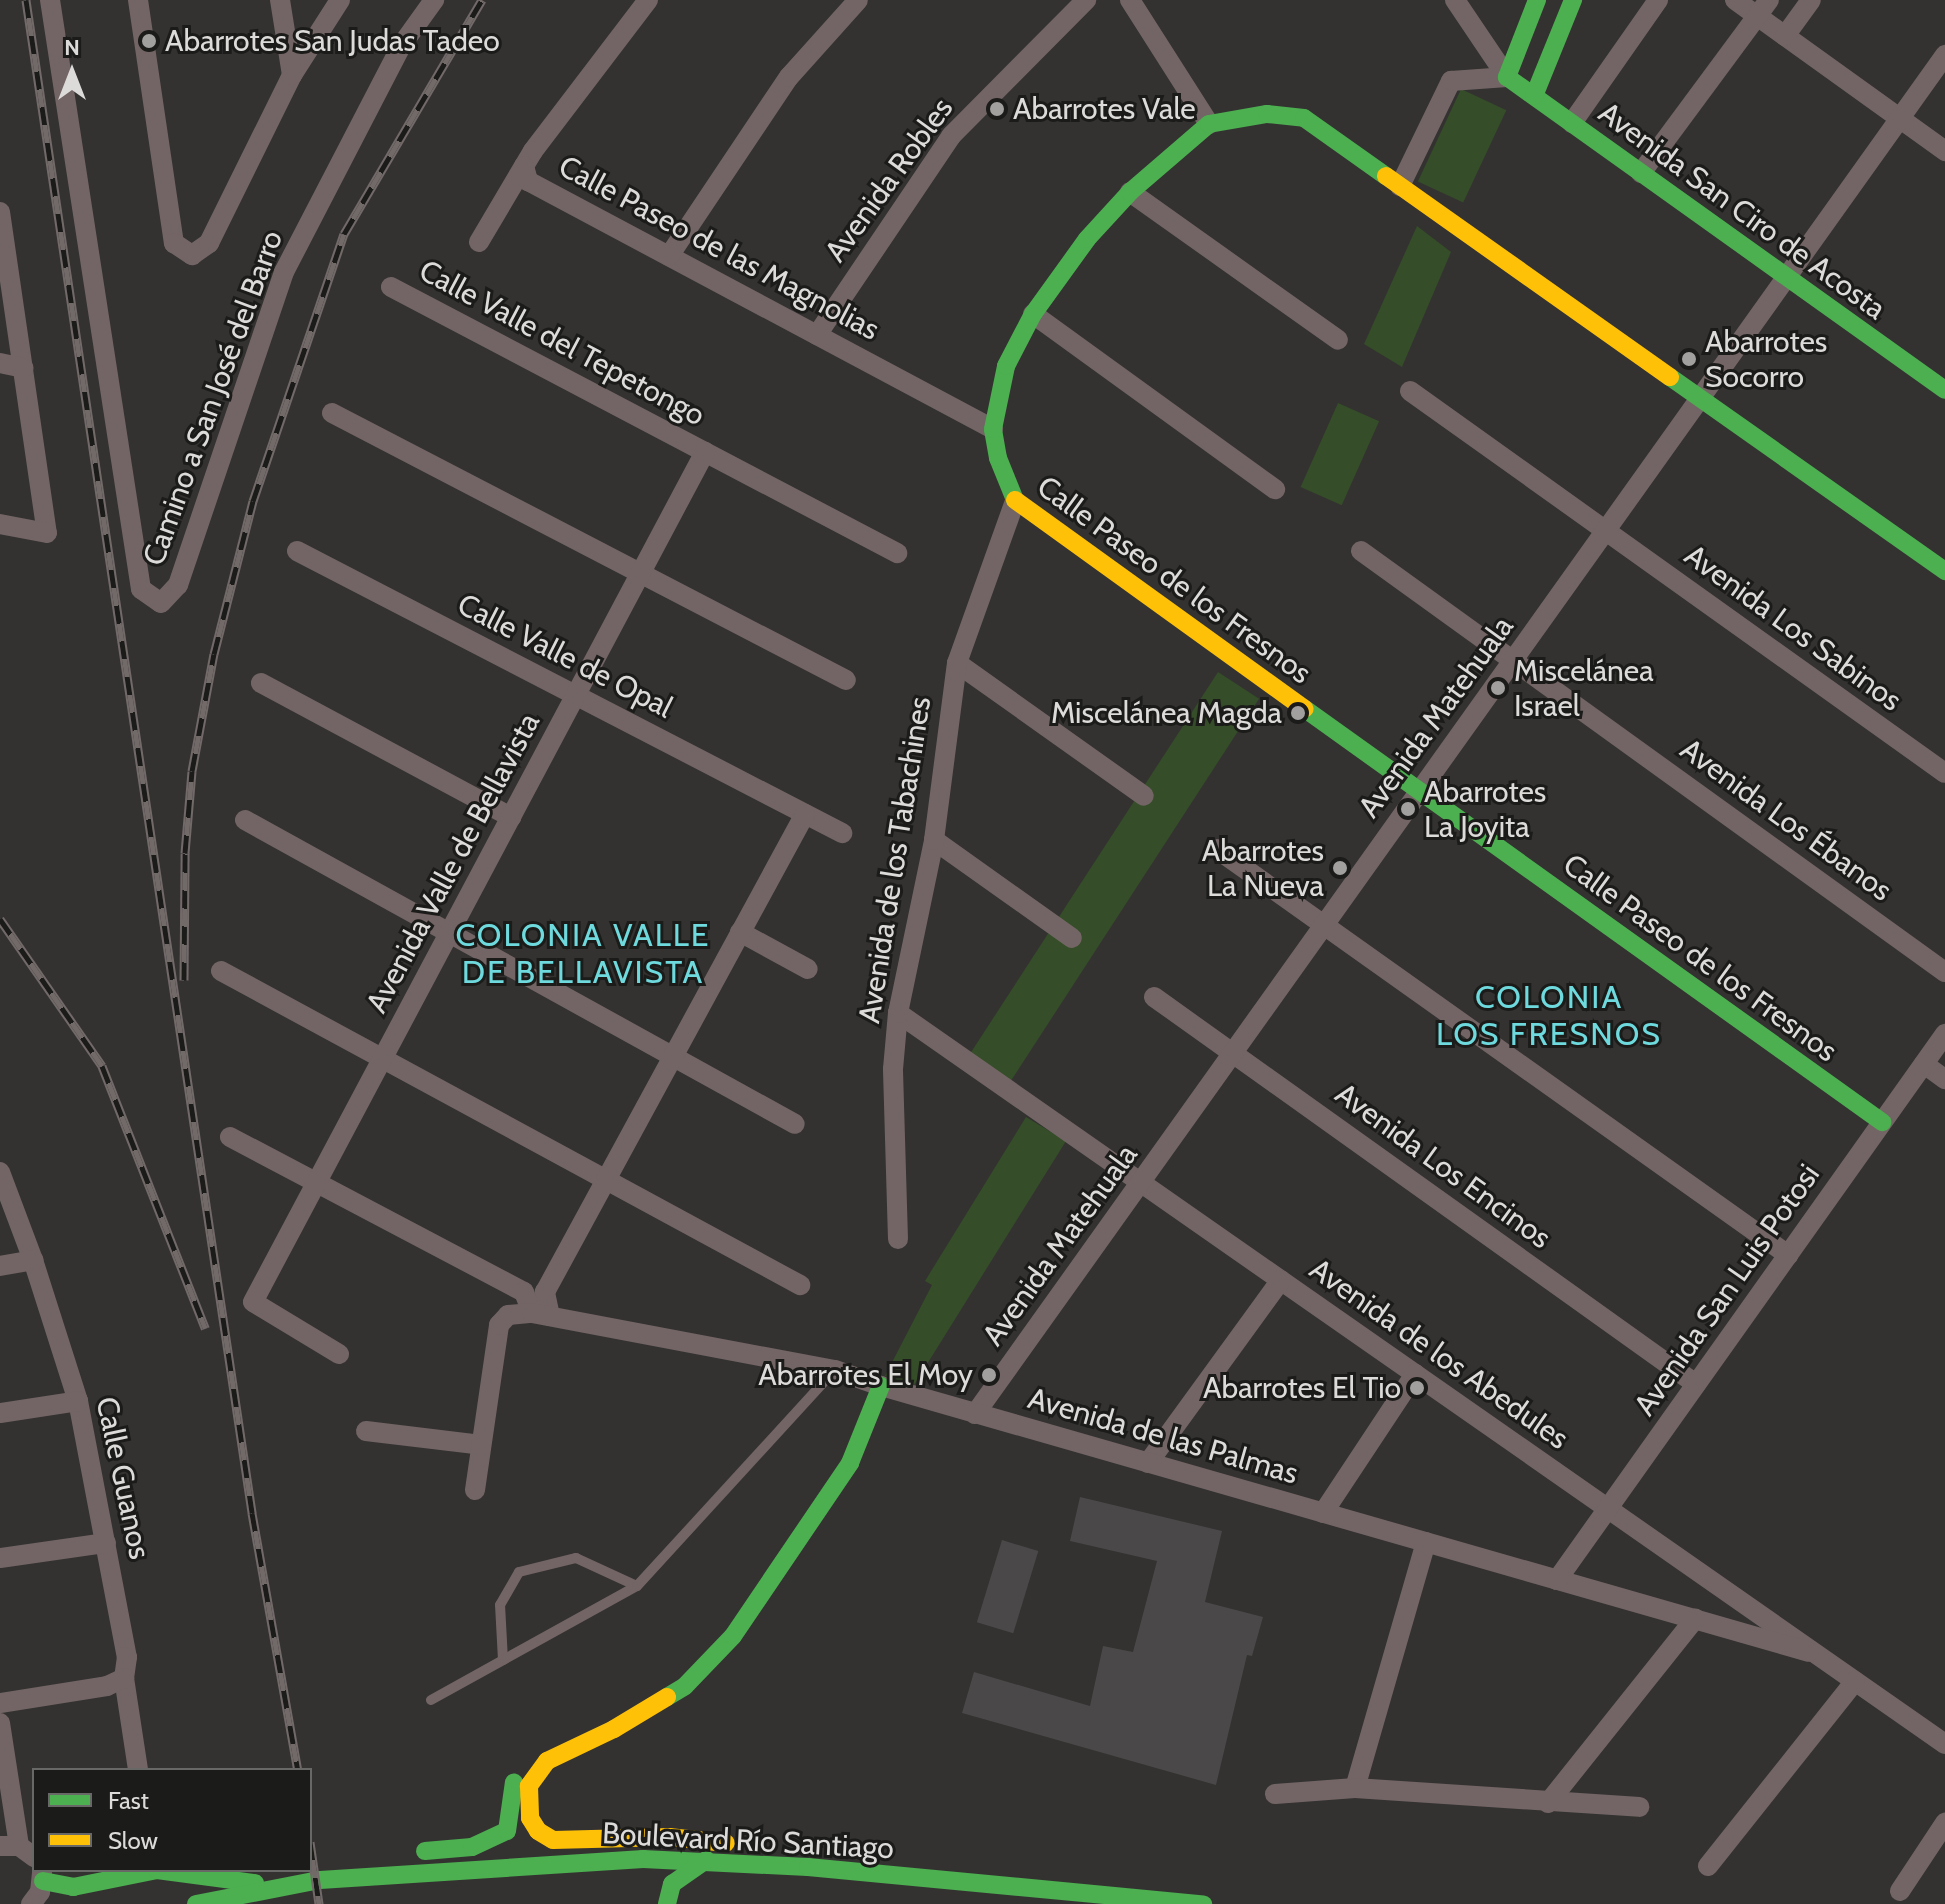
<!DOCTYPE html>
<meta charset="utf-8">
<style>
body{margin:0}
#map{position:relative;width:1945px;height:1904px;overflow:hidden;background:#333231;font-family:Cabin,sans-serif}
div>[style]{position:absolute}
.green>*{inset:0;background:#354d28;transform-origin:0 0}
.building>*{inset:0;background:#4a4848;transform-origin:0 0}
.lane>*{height:10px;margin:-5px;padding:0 5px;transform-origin:5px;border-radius:5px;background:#736565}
.street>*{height:20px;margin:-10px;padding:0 10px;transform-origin:10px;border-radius:10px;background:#736565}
.fast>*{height:18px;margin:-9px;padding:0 9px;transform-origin:9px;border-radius:9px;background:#4caf50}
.slow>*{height:18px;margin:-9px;padding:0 9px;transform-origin:9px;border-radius:9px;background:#ffc107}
.rail>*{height:9px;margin-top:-4.5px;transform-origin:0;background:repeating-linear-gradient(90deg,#1b1b19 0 18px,#726969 0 36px);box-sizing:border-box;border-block:2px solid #726969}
.dots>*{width:22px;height:22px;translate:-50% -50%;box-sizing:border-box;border:4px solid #1b1b19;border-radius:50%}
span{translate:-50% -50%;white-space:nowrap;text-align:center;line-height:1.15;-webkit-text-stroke:6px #1b1b19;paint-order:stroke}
.poi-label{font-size:30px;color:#dcdbd9}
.left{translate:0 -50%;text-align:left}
.right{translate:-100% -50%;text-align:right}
.street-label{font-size:30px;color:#dcdbd9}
.neighbourhood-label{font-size:32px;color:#6edade;letter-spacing:2px}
.legend{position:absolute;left:32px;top:1768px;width:280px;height:104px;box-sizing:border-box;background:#1b1b19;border:2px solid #686866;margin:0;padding:10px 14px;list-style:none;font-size:24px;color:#dcdbd9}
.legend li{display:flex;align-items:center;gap:16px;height:40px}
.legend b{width:40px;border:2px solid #686866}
.north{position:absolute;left:32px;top:32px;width:80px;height:80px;-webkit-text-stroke:6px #1b1b19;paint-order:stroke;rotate:0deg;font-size:22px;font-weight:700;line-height:32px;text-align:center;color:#dcdbd9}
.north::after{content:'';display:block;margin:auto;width:28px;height:36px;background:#dcdbd9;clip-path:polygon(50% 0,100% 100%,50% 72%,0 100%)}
</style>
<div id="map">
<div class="green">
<i style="left:1461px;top:89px;width:50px;height:102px;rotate:25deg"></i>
<i style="clip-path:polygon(1417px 226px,1451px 252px,1402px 367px,1364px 344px)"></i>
<i style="left:1338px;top:403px;width:45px;height:92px;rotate:24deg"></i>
<i style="left:1218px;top:672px;width:49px;height:458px;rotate:33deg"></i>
<i style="clip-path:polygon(1026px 1117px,1066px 1141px,914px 1385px,885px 1376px,932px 1285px,925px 1281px)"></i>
</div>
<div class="building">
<i style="clip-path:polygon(1080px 1497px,1222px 1531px,1205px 1602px,1263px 1617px,1252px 1656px,1247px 1655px,1216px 1785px,962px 1713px,974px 1672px,1090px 1706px,1103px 1646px,1133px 1652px,1157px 1561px,1070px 1541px)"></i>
<i style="left:1002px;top:1540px;width:38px;height:86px;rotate:17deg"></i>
</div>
<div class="lane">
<i style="left:503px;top:1660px;width:55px;rotate:-93.1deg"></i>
<i style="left:500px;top:1605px;width:38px;rotate:-60deg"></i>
<i style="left:519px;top:1572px;width:59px;rotate:-13.8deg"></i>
<i style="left:576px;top:1558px;width:67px;rotate:24.7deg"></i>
<i style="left:431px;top:1700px;width:235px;rotate:-29deg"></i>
<i style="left:637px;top:1586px;width:293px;rotate:-47.5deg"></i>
</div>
<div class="street">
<i style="left:50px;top:0;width:596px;rotate:81.22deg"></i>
<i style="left:141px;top:589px;width:24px;rotate:35deg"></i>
<i style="left:161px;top:603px;width:25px;rotate:-47deg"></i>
<i style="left:178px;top:585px;width:330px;rotate:-71.3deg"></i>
<i style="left:284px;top:272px;width:254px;rotate:-62.6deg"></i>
<i style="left:401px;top:46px;width:57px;rotate:-54.3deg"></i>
<i style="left:138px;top:0;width:246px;rotate:81.6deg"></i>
<i style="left:174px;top:243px;width:22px;rotate:34deg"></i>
<i style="left:192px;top:255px;width:21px;rotate:-35deg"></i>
<i style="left:209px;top:243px;width:187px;rotate:-63.7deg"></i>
<i style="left:292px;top:75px;width:89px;rotate:-57.4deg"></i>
<i style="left:280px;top:0;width:76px;rotate:80.9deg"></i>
<i style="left:648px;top:0;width:190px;rotate:127.3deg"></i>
<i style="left:533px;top:151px;width:17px;rotate:121deg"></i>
<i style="left:524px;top:166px;width:16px;rotate:75deg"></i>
<i style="left:528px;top:181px;width:527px;rotate:28.07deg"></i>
<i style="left:1130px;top:0;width:147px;rotate:57.5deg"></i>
<i style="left:1455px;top:0;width:93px;rotate:56deg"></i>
<i style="left:1735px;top:0;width:259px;rotate:35.7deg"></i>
<i style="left:1785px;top:36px;width:44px;rotate:-54.2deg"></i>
<i style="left:1572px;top:123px;width:150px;rotate:-55deg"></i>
<i style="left:1641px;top:173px;width:215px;rotate:-53.5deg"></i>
<i style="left:1400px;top:186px;width:117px;rotate:-64.1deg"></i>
<i style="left:1451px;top:81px;width:56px;rotate:-4.1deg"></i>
<i style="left:1130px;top:192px;width:255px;rotate:35.4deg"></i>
<i style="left:0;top:212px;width:324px;rotate:81.7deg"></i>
<i style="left:47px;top:533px;width:48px;rotate:-169.2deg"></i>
<i style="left:479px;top:242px;width:88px;rotate:-59.4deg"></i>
<i style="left:669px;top:256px;width:216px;rotate:-56.2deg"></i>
<i style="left:789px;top:77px;width:103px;rotate:-48.1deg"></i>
<i style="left:391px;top:287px;width:572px;rotate:27.73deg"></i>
<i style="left:1033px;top:314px;width:299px;rotate:35.9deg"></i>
<i style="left:817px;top:335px;width:240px;rotate:-56deg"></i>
<i style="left:951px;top:136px;width:192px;rotate:-45.2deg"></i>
<i style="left:0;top:363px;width:24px;rotate:12deg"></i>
<i style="left:1410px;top:391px;width:657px;rotate:35.53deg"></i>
<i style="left:332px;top:413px;width:579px;rotate:27.45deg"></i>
<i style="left:297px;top:551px;width:614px;rotate:27.36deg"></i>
<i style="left:1361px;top:551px;width:720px;rotate:35.79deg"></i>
<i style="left:957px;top:663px;width:229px;rotate:35.4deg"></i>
<i style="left:261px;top:683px;width:284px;rotate:28.2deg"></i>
<i style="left:245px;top:820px;width:628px;rotate:28.93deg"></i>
<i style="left:934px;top:840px;width:169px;rotate:35.4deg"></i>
<i style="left:1217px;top:849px;width:701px;rotate:35.41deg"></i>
<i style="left:740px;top:932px;width:77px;rotate:28.6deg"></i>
<i style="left:221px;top:971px;width:659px;rotate:28.47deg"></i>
<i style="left:1154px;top:997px;width:666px;rotate:35.53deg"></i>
<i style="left:898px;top:1013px;width:1277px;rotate:34.92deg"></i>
<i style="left:1924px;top:1064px;width:26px;rotate:36deg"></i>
<i style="left:230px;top:1137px;width:332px;rotate:27.8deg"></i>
<i style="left:524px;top:1292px;width:22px;rotate:69deg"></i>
<i style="left:0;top:1172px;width:94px;rotate:69.4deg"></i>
<i style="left:33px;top:1260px;width:148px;rotate:72.3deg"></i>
<i style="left:78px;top:1401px;width:261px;rotate:79.2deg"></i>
<i style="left:127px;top:1657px;width:21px;rotate:98deg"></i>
<i style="left:124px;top:1678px;width:93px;rotate:81.3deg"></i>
<i style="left:898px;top:1239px;width:170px;rotate:-91.7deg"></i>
<i style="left:893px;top:1069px;width:56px;rotate:-84.9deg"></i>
<i style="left:898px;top:1013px;width:177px;rotate:-78.2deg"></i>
<i style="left:934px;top:840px;width:178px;rotate:-82.6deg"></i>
<i style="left:957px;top:663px;width:172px;rotate:-70.3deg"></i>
<i style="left:0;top:1266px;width:34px;rotate:-10deg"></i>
<i style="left:550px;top:1316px;width:25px;rotate:-102deg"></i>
<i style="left:545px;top:1292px;width:544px;rotate:-61.46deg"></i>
<i style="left:339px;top:1354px;width:100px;rotate:-148.8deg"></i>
<i style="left:253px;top:1302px;width:963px;rotate:-62deg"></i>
<i style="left:0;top:1413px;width:79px;rotate:-8.7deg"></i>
<i style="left:975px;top:1414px;width:1670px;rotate:-54.48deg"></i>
<i style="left:366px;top:1431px;width:116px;rotate:6.9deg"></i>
<i style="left:1148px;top:1463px;width:226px;rotate:-54deg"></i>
<i style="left:475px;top:1490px;width:167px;rotate:-81.7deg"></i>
<i style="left:499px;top:1325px;width:13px;rotate:-48deg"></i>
<i style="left:508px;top:1315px;width:24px;rotate:-5deg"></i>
<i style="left:532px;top:1313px;width:308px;rotate:10.7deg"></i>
<i style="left:835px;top:1370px;width:49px;rotate:19.2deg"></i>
<i style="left:881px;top:1386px;width:965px;rotate:15.99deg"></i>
<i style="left:1323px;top:1513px;width:167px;rotate:-56.5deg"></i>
<i style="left:0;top:1558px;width:107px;rotate:-8.1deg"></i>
<i style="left:1557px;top:1580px;width:670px;rotate:-54.6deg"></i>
<i style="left:0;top:1703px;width:108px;rotate:-9deg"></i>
<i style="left:107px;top:1686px;width:19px;rotate:-25deg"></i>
<i style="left:0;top:1723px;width:124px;rotate:81.2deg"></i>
<i style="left:1355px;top:1788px;width:256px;rotate:-73.9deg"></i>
<i style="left:1275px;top:1794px;width:80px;rotate:-4.3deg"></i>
<i style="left:1355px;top:1788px;width:285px;rotate:3.8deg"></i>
<i style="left:1548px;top:1803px;width:236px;rotate:-51.4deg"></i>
<i style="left:0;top:1846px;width:19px"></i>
<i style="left:19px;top:1846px;width:19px;rotate:36deg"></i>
<i style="left:1708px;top:1866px;width:236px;rotate:-51.5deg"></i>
<i style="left:1900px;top:1891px;width:82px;rotate:-56.5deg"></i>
<i style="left:31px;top:1904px;width:15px;rotate:-53deg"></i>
<i style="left:40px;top:1892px;width:20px;rotate:-84deg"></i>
</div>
<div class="fast">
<i style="left:1537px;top:0;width:83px;rotate:111.3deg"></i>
<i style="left:1507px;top:77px;width:538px;rotate:35.55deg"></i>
<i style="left:1534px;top:96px;width:104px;rotate:-67.9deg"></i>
<i style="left:1670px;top:377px;width:337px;rotate:35.2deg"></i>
<i style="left:1015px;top:500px;width:45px;rotate:-112deg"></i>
<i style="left:998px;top:458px;width:29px;rotate:-100deg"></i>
<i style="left:993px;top:429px;width:64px;rotate:-78.3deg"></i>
<i style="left:1006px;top:366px;width:59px;rotate:-62.6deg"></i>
<i style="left:1033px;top:314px;width:92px;rotate:-54.2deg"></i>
<i style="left:1087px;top:239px;width:64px;rotate:-47.5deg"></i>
<i style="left:1130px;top:192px;width:104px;rotate:-40.7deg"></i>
<i style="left:1209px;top:124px;width:59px;rotate:-9.8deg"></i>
<i style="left:1267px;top:114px;width:37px;rotate:6deg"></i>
<i style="left:1304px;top:118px;width:100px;rotate:35.3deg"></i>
<i style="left:1305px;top:709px;width:710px;rotate:35.59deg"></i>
<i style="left:667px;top:1697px;width:21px;rotate:-31deg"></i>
<i style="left:685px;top:1686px;width:69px;rotate:-46.2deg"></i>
<i style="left:733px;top:1636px;width:209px;rotate:-55.9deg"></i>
<i style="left:850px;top:1463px;width:83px;rotate:-68.1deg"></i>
<i style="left:425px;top:1851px;width:47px;rotate:-4.9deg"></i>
<i style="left:472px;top:1847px;width:38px;rotate:-25deg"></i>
<i style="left:507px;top:1831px;width:49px;rotate:-81.9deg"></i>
<i style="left:43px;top:1881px;width:31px;rotate:11deg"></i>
<i style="left:73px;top:1887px;width:86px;rotate:-11.4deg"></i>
<i style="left:157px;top:1870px;width:99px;rotate:7.6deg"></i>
<i style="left:196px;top:1904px;width:126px;rotate:-11deg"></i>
<i style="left:320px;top:1880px;width:324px;rotate:-3.7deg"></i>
<i style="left:643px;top:1859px;width:165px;rotate:2.8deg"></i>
<i style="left:808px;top:1867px;width:397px;rotate:5.4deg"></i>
<i style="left:667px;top:1904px;width:21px;rotate:-76deg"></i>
<i style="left:672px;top:1884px;width:42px;rotate:-35.2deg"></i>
</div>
<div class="slow">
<i style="left:1386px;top:176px;width:348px;rotate:35.3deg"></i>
<i style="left:1015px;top:500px;width:357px;rotate:35.8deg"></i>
<i style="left:667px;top:1697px;width:62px;rotate:148.9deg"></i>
<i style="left:614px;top:1729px;width:74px;rotate:154.5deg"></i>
<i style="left:547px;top:1761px;width:31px;rotate:126deg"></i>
<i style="left:529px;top:1786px;width:32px;rotate:88deg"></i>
<i style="left:530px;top:1818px;width:15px;rotate:58deg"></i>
<i style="left:538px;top:1831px;width:17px;rotate:31deg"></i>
<i style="left:553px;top:1840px;width:116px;rotate:-1.5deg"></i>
<i style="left:669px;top:1837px;width:57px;rotate:6deg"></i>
</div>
<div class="rail">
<i style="left:26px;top:0;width:1530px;rotate:81.5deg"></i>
<i style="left:252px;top:1513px;width:261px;rotate:79.9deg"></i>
<i style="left:0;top:919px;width:179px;rotate:55.2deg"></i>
<i style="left:102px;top:1066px;width:282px;rotate:68.5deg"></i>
<i style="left:184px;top:980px;width:127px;rotate:-89.5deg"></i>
<i style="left:185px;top:853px;width:82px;rotate:-85.1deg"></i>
<i style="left:192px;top:771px;width:119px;rotate:-79.4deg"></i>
<i style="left:214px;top:654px;width:158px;rotate:-75.7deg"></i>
<i style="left:253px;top:501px;width:282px;rotate:-71.2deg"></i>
<i style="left:344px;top:234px;width:272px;rotate:-59.5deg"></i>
<i style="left:310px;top:1842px;width:63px;rotate:81.7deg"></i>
</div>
<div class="dots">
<i style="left:149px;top:41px;background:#a1a09e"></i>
<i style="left:997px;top:109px;background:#a1a09e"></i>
<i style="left:1689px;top:359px;background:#a1a09e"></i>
<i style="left:1498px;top:688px;background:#a1a09e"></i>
<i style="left:1298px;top:713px;background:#a1a09e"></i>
<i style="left:1408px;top:809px;background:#a1a09e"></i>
<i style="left:1340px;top:868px;background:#a1a09e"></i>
<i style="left:989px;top:1375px;background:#a1a09e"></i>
<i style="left:1417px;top:1388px;background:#a1a09e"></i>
</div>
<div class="poi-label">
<span class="left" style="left:165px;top:41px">Abarrotes San Judas Tadeo</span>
<span class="left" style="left:1013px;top:109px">Abarrotes Vale</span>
<span class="left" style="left:1705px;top:359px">Abarrotes<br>Socorro</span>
<span class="left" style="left:1514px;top:688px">Miscelánea<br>Israel</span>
<span class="right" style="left:1282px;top:713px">Miscelánea Magda</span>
<span class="left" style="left:1424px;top:809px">Abarrotes<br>La Joyita</span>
<span class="right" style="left:1324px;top:868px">Abarrotes<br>La Nueva</span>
<span class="right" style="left:973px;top:1375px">Abarrotes El Moy</span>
<span class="right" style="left:1401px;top:1388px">Abarrotes El Tio</span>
</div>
<div class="street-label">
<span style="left:889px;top:180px;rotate:-54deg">Avenida Robles</span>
<span style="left:1742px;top:211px;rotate:36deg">Avenida San Ciro de Acosta</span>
<span style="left:719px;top:248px;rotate:28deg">Calle Paseo de las Magnolias</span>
<span style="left:562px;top:343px;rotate:28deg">Calle Valle del Tepetongo</span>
<span style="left:213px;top:398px;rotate:-70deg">Camino a San José del Barro</span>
<span style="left:1174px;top:580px;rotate:36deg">Calle Paseo de los Fresnos</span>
<span style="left:1793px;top:628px;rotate:36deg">Avenida Los Sabinos</span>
<span style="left:565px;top:656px;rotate:27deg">Calle Valle de Opal</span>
<span style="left:1436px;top:717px;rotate:-54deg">Avenida Matehuala</span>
<span style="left:1786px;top:820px;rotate:36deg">Avenida Los Ébanos</span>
<span style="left:895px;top:860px;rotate:-81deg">Avenida de los Tabachines</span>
<span style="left:453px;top:863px;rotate:-62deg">Avenida Valle de Bellavista</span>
<span style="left:1700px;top:958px;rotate:36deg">Calle Paseo de los Fresnos</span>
<span style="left:1443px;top:1166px;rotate:36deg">Avenida Los Encinos</span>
<span style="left:1060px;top:1245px;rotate:-54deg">Avenida Matehuala</span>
<span style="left:1727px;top:1290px;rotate:-55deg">Avenida San Luis Potosi</span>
<span style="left:1439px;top:1354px;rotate:35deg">Avenida de los Abedules</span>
<span style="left:1163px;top:1436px;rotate:16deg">Avenida de las Palmas</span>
<span style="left:123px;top:1478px;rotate:78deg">Calle Guanos</span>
<span style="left:748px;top:1841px;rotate:3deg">Boulevard Río Santiago</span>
</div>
<div class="neighbourhood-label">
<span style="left:583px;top:954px">COLONIA VALLE<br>DE BELLAVISTA</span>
<span style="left:1549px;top:1016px">COLONIA<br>LOS FRESNOS</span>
</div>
<ul class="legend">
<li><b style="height:10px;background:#4caf50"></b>Fast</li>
<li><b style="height:10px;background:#ffc107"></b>Slow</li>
</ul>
<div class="north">N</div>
</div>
